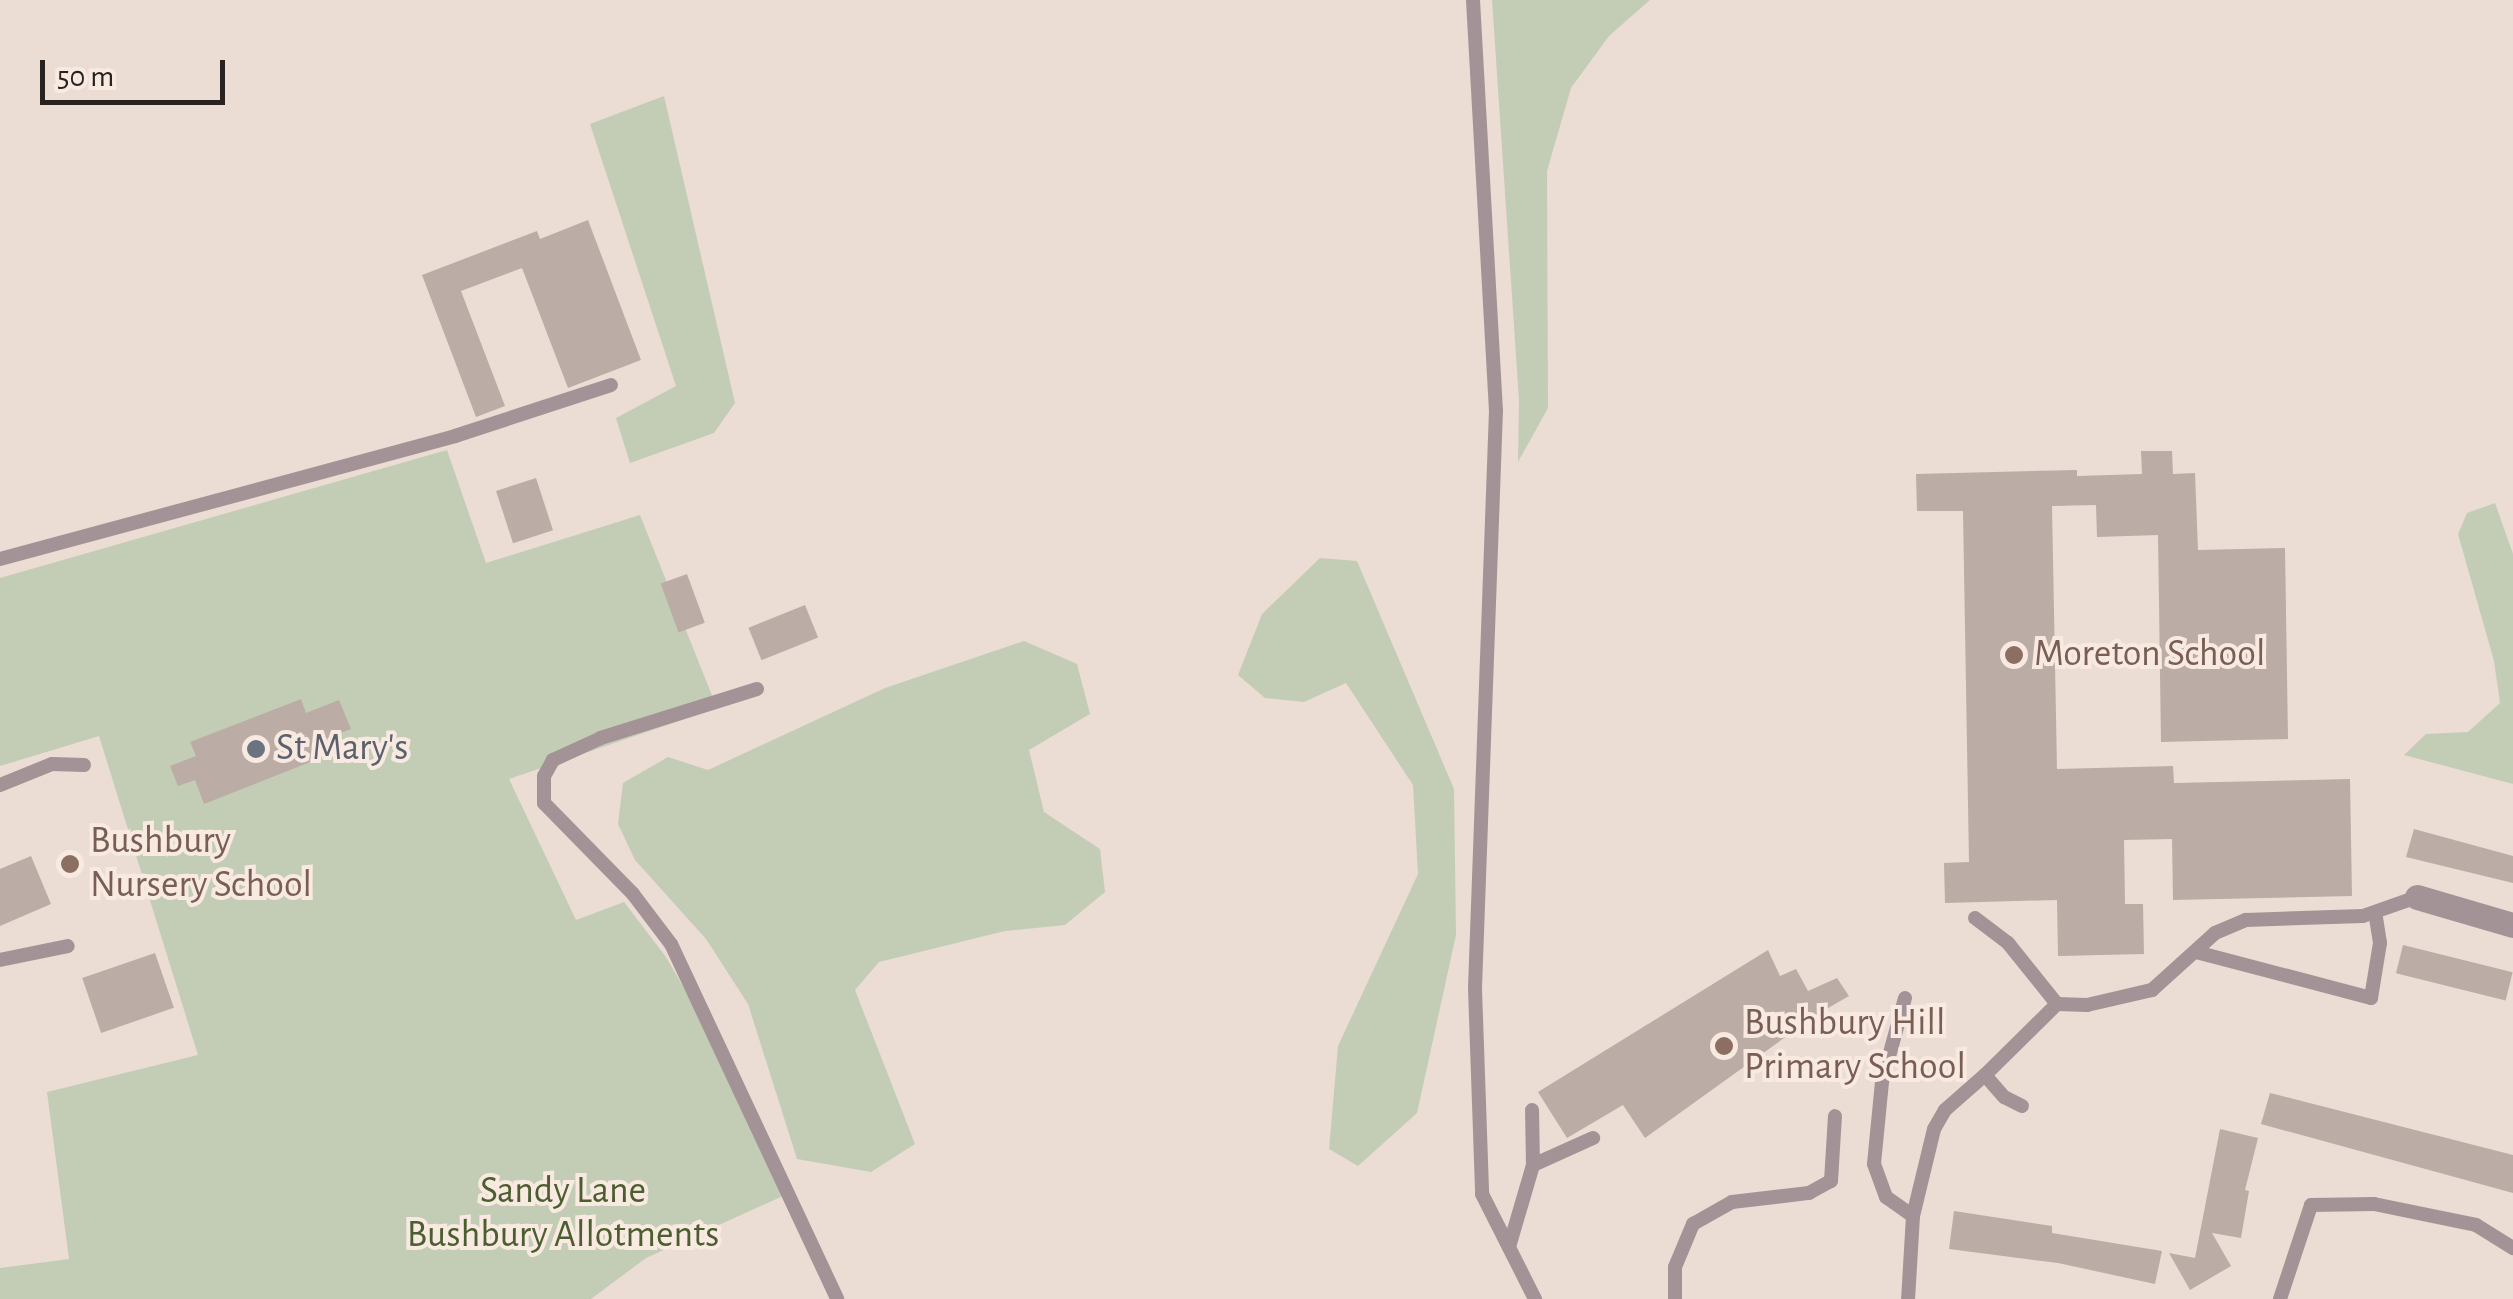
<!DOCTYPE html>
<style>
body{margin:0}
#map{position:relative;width:2513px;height:1299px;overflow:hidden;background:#ebdcd4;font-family:"Alegreya Sans",sans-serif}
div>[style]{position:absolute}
.green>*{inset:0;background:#c3cdb6}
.building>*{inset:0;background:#bbaca5;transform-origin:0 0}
.service>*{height:14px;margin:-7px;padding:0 7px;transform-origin:7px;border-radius:7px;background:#a49396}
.minor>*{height:25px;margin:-12.5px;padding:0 12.5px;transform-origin:12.5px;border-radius:12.5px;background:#a49396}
.dots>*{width:28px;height:28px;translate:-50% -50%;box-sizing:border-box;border:5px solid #f8e9e1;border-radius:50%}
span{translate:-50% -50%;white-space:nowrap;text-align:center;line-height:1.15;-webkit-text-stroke:8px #f8e9e1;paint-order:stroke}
.education-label{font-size:38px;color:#785e54}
.left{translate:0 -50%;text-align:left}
.worship-label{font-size:38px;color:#5b616d}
.park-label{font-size:38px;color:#4b5e2f}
.scale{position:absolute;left:40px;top:60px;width:185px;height:45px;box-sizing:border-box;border:5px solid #282320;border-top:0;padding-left:12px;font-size:30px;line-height:35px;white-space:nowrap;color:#282320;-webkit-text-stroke:8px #f8e9e1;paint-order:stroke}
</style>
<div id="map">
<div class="green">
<i style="clip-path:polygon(1492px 0,1650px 0,1609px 36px,1571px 88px,1547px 171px,1548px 408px,1518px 462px,1519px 400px)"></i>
<i style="clip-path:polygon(664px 96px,735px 403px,714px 433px,630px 463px,616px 418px,676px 386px,590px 124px)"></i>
<i style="clip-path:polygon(447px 450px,486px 563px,640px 515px,717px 708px,509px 779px,576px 920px,624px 902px,666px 957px,701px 1018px,783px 1196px,646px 1258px,591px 1299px,0 1299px,0 1268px,69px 1259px,47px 1092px,198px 1055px,99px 736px,0 766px,0 578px)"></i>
<i style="clip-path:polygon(2495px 503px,2513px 554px,2513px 784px,2404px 755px,2426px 734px,2468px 732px,2500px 703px,2494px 661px,2458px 534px,2467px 513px)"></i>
<i style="clip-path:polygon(1320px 558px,1357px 561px,1454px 789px,1456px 935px,1417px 1113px,1358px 1166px,1329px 1149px,1338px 1046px,1418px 874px,1413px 785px,1346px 683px,1304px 702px,1265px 698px,1238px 675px,1262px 614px)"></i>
<i style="clip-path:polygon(1024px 641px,1077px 664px,1090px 714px,1029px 750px,1044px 812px,1100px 849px,1105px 892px,1065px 925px,1005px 931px,879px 962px,855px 990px,915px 1144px,871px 1172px,797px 1159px,748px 1004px,706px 939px,635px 860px,618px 824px,623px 783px,668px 757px,708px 770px,885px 688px)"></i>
</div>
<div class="building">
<i style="clip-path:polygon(588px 220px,641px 360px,568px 388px,522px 268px,461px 291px,505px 406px,476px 417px,422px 275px,537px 231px,540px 239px)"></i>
<i style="clip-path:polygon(2141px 451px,2172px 451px,2173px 474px,2195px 473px,2198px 550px,2285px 548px,2288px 739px,2161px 742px,2158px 535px,2097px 537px,2096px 505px,2052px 506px,2057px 769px,2173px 766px,2174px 783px,2350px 779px,2352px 896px,2173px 900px,2172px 839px,2124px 840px,2125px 904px,2143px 904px,2144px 954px,2058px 956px,2057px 900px,1945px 903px,1944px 863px,1969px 862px,1963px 511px,1917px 511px,1916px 474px,2077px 470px,2077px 476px,2142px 474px)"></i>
<i style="left:536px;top:478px;width:55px;height:42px;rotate:72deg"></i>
<i style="left:687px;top:574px;width:52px;height:28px;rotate:70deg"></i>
<i style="left:805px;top:605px;width:35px;height:61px;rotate:68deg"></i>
<i style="clip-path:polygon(301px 699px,306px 713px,339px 700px,351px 729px,317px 742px,323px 757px,204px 804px,195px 780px,178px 786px,170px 766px,196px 756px,190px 742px)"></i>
<i style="clip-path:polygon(2414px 829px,2513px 856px,2513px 883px,2406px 857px)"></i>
<i style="clip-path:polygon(31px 856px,51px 904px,0 926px,0 869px)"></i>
<i style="left:2403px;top:945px;width:113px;height:29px;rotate:14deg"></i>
<i style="clip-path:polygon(1768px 950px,1780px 976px,1796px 969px,1808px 991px,1837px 978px,1849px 996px,1816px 1015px,1645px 1138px,1623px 1105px,1567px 1138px,1538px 1092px)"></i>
<i style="left:155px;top:953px;width:58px;height:77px;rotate:71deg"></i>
<i style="clip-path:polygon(2270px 1093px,2513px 1155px,2513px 1193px,2261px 1124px)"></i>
<i style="clip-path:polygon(2220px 1129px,2258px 1138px,2245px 1190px,2249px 1191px,2241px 1238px,2212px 1233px,2231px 1266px,2190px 1290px,2169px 1253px,2195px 1258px)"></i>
<i style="clip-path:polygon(1954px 1211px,2052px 1226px,2052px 1233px,2162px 1251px,2155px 1284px,2058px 1263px,1949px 1249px)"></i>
</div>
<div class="service">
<i style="left:1473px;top:0;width:411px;rotate:86.8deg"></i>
<i style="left:1496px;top:410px;width:579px;rotate:92.08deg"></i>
<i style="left:1475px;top:989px;width:205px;rotate:88deg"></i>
<i style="left:1482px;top:1194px;width:118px;rotate:63.2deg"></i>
<i style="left:0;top:559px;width:471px;rotate:-15.1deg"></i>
<i style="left:455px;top:436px;width:164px;rotate:-18.1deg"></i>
<i style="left:757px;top:689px;width:164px;rotate:162.6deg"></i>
<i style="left:601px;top:738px;width:53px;rotate:155.4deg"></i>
<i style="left:553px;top:760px;width:18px;rotate:119deg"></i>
<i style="left:544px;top:776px;width:27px;rotate:90deg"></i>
<i style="left:544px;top:803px;width:127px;rotate:45.6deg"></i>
<i style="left:633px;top:894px;width:63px;rotate:52.8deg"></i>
<i style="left:671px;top:944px;width:392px;rotate:64.9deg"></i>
<i style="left:0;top:785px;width:56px;rotate:-22deg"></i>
<i style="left:52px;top:764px;width:32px;rotate:2deg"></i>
<i style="left:1975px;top:918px;width:41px;rotate:37.1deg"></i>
<i style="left:2008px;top:943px;width:78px;rotate:51.2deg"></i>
<i style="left:2057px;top:1004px;width:30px;rotate:2deg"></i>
<i style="left:2087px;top:1005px;width:67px;rotate:-13deg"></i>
<i style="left:2152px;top:990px;width:85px;rotate:-42.1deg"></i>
<i style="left:2215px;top:933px;width:34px;rotate:-23deg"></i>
<i style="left:2246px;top:920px;width:117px;rotate:-2deg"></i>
<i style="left:2363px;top:916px;width:57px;rotate:-19.4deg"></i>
<i style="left:2196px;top:952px;width:181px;rotate:14.7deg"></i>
<i style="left:2371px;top:998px;width:56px;rotate:-80.7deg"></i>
<i style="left:2380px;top:943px;width:30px;rotate:-99deg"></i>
<i style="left:0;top:960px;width:69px;rotate:-11.6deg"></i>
<i style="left:1905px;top:998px;width:87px;rotate:105.3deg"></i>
<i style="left:1882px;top:1082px;width:82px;rotate:95.6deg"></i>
<i style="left:1874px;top:1164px;width:35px;rotate:70deg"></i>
<i style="left:1886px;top:1197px;width:33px;rotate:35deg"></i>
<i style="left:1913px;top:1216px;width:83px;rotate:93.4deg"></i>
<i style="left:2022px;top:1106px;width:20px;rotate:-153deg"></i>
<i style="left:2004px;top:1097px;width:29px;rotate:-131deg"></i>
<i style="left:1985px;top:1075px;width:101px;rotate:-44.6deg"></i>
<i style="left:1533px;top:1165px;width:66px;rotate:-24.2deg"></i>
<i style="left:1913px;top:1216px;width:89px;rotate:-76.4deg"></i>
<i style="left:1934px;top:1129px;width:22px;rotate:-60deg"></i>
<i style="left:1945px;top:1110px;width:53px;rotate:-41.2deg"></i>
<i style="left:1509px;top:1247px;width:85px;rotate:-73.7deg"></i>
<i style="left:1533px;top:1165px;width:55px;rotate:-91deg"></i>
<i style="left:1675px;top:1299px;width:32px;rotate:-90deg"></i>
<i style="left:1675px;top:1267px;width:47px;rotate:-67.3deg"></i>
<i style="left:1693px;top:1224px;width:45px;rotate:-29.4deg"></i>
<i style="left:1732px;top:1202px;width:78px;rotate:-6.7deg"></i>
<i style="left:1809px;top:1193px;width:25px;rotate:-29deg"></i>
<i style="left:1831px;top:1181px;width:65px;rotate:-86.5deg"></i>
<i style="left:2280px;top:1299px;width:99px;rotate:-71.7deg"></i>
<i style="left:2311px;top:1205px;width:63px;rotate:-0.9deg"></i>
<i style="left:2374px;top:1204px;width:104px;rotate:11.6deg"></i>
<i style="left:2476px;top:1225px;width:44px;rotate:31.9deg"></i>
</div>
<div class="minor">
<i style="left:2417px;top:897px;width:100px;rotate:16.3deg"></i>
</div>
<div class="dots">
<i style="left:2014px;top:655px;background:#8d6e63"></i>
<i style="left:256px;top:749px;background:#6b7280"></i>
<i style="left:70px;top:864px;background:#8d6e63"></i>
<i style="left:1724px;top:1046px;background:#8d6e63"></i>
</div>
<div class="education-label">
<span class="left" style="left:2034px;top:655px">Moreton School</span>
<span class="left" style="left:90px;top:864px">Bushbury<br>Nursery School</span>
<span class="left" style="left:1744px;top:1046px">Bushbury Hill<br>Primary School</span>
</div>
<div class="worship-label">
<span class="left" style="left:276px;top:749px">St Mary's</span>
</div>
<div class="park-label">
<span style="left:563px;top:1214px">Sandy Lane<br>Bushbury Allotments</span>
</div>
<div class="scale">50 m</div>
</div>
